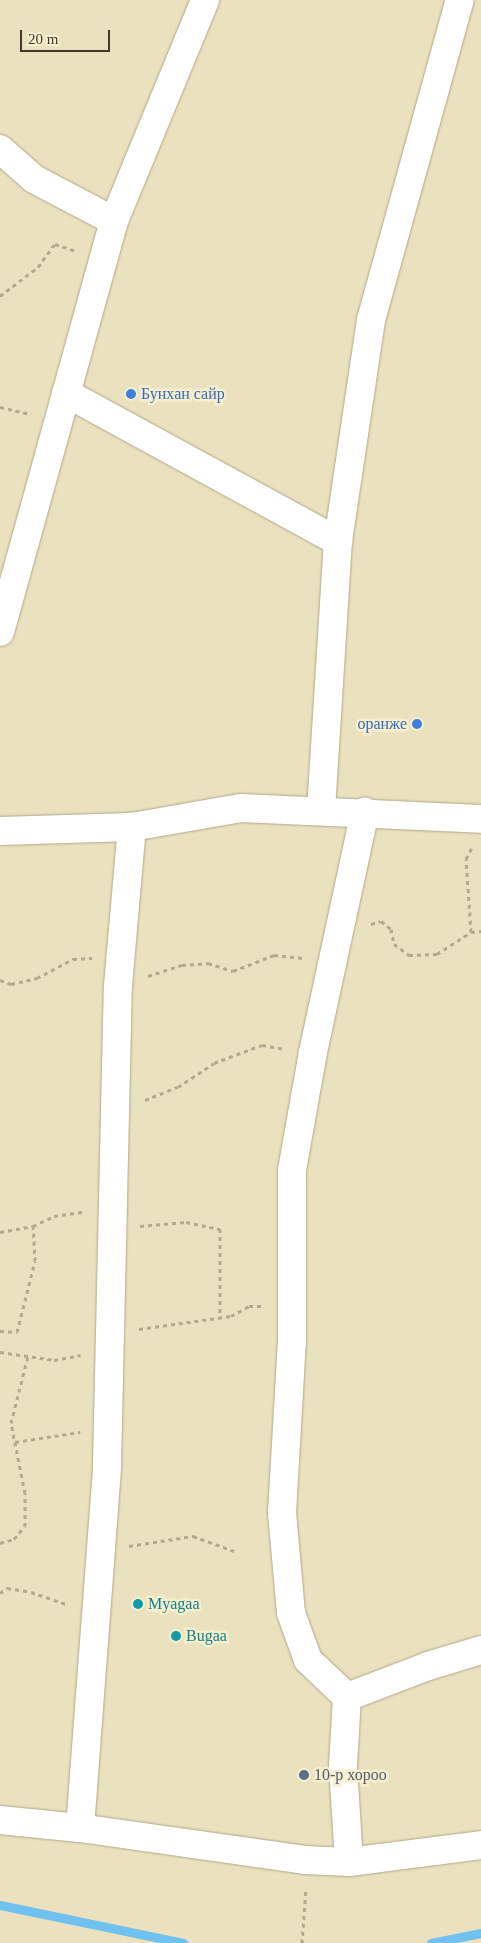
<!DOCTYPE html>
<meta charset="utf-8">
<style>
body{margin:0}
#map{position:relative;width:481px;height:1943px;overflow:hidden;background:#eae1bf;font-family:Georgia,serif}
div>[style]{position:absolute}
.stream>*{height:9px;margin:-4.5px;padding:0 4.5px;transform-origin:4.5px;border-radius:4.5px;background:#70c1ef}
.path>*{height:3px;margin-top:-1.5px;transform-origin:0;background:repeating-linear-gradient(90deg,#b1aa8f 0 4px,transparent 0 8px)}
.roads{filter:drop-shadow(0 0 1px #b1a988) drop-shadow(0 0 1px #b1a988)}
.minor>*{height:28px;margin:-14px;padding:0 14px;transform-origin:14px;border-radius:14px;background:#fff}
.dots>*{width:14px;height:14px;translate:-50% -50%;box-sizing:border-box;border:2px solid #f7eecb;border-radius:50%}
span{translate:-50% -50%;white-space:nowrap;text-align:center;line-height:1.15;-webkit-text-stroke:5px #f7eecb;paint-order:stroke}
.shop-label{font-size:16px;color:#366cbe}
.left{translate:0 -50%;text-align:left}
.right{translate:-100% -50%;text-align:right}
.culture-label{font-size:16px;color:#0d838f}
.service-label{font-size:16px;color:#4e5e75}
.scale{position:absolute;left:20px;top:30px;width:90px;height:22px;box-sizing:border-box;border:2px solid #3e3b2d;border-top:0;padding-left:6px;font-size:15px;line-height:18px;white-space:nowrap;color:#3e3b2d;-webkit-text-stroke:4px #f7eecb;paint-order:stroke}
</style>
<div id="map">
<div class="stream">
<i style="left:0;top:1905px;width:187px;rotate:11.7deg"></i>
<i style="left:431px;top:1943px;width:51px;rotate:-11.3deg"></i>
</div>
<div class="path">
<i style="left:0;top:296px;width:48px;rotate:-37.3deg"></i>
<i style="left:38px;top:267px;width:29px;rotate:-54deg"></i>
<i style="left:55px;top:244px;width:23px;rotate:18deg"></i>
<i style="left:0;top:407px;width:32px;rotate:13deg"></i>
<i style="left:371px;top:924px;width:10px;rotate:-17deg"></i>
<i style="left:381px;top:921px;width:13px;rotate:39deg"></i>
<i style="left:391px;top:929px;width:15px;rotate:79deg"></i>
<i style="left:394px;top:944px;width:19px;rotate:36deg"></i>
<i style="left:409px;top:955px;width:28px;rotate:-2deg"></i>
<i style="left:437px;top:954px;width:40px;rotate:-32.9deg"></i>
<i style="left:471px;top:932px;width:10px;rotate:-6deg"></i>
<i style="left:471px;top:932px;width:73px;rotate:-93.9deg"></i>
<i style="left:466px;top:859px;width:13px;rotate:-63deg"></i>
<i style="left:148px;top:976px;width:36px;rotate:-18deg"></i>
<i style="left:182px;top:965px;width:26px;rotate:-4deg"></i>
<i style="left:208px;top:963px;width:26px;rotate:18deg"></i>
<i style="left:233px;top:971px;width:44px;rotate:-21.3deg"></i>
<i style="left:274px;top:955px;width:29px;rotate:6deg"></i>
<i style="left:0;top:980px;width:12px;rotate:20deg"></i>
<i style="left:11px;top:984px;width:27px;rotate:-13deg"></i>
<i style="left:37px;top:978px;width:41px;rotate:-27.8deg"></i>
<i style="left:73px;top:959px;width:19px;rotate:-3deg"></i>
<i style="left:145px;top:1100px;width:35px;rotate:-22deg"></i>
<i style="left:178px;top:1087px;width:43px;rotate:-33.7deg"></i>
<i style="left:214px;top:1063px;width:51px;rotate:-20.6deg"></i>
<i style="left:262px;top:1045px;width:23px;rotate:10deg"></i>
<i style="left:140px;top:1226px;width:46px;rotate:-5deg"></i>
<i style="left:186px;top:1222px;width:35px;rotate:12deg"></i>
<i style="left:220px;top:1229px;width:88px;rotate:90deg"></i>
<i style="left:0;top:1232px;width:34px;rotate:-10deg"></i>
<i style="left:33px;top:1226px;width:23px;rotate:-25deg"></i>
<i style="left:54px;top:1216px;width:30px;rotate:-8deg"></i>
<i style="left:139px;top:1329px;width:93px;rotate:-8deg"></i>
<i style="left:231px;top:1316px;width:21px;rotate:-29deg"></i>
<i style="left:249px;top:1306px;width:15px"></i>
<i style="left:0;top:1331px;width:17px;rotate:3deg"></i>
<i style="left:17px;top:1332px;width:73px;rotate:-75.8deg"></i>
<i style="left:35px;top:1261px;width:35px;rotate:-93deg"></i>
<i style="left:0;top:1352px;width:55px;rotate:8.4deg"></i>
<i style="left:54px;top:1360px;width:27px;rotate:-10deg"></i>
<i style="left:15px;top:1442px;width:66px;rotate:-8.7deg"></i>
<i style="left:0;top:1543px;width:15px;rotate:-16deg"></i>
<i style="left:14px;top:1539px;width:17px;rotate:-50deg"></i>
<i style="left:25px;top:1526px;width:33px;rotate:-90deg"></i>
<i style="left:25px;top:1493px;width:71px;rotate:-101.3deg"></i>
<i style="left:11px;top:1423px;width:69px;rotate:-75.8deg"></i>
<i style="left:129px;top:1546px;width:65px;rotate:-8.9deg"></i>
<i style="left:193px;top:1536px;width:44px;rotate:20.1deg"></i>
<i style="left:0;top:1593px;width:9px;rotate:-36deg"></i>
<i style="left:7px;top:1588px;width:24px;rotate:9deg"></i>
<i style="left:31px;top:1592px;width:39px;rotate:19deg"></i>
<i style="left:302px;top:1943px;width:54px;rotate:-85.8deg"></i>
</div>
<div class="roads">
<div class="minor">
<i style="left:0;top:149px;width:45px;rotate:41.4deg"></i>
<i style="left:34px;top:179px;width:90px;rotate:27.7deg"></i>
<i style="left:66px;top:393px;width:310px;rotate:28.6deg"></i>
<i style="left:0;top:632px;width:427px;rotate:-74.5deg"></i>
<i style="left:114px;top:221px;width:239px;rotate:-67.6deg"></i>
<i style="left:321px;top:810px;width:270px;rotate:-86.4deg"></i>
<i style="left:338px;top:541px;width:223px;rotate:-81.5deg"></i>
<i style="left:371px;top:320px;width:332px;rotate:-74.5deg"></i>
<i style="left:0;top:831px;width:132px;rotate:-1.7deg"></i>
<i style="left:132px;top:827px;width:111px;rotate:-9.9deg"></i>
<i style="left:241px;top:808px;width:240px;rotate:2.6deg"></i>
<i style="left:347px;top:1697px;width:54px;rotate:-136.5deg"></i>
<i style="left:308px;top:1660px;width:50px;rotate:-109.9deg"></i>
<i style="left:291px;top:1613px;width:100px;rotate:-95.1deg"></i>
<i style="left:282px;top:1513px;width:171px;rotate:-86.7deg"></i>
<i style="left:292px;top:1342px;width:172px;rotate:-90deg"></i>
<i style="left:292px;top:1170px;width:120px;rotate:-79.9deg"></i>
<i style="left:313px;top:1052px;width:246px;rotate:-77.8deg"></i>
<i style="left:0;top:1820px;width:80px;rotate:5.7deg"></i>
<i style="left:80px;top:1828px;width:227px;rotate:8.1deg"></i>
<i style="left:305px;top:1860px;width:44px;rotate:2.6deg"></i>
<i style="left:349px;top:1862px;width:133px;rotate:-7.3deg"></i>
<i style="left:80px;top:1828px;width:364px;rotate:-85.7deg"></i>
<i style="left:107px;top:1465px;width:479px;rotate:-88.7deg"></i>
<i style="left:118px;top:986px;width:160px;rotate:-85deg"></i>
<i style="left:349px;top:1862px;width:96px;rotate:-93.6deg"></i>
<i style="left:343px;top:1766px;width:69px;rotate:-86.7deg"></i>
<i style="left:347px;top:1697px;width:87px;rotate:-20.9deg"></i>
<i style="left:428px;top:1666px;width:55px;rotate:-16.8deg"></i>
</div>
</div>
<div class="dots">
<i style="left:131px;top:394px;background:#3f7fe0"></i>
<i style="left:417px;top:724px;background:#3f7fe0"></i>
<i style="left:138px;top:1604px;background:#0f9aa8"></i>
<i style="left:176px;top:1636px;background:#0f9aa8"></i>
<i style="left:304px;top:1775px;background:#5c6f8a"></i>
</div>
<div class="shop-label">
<span class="left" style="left:141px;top:394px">Бунхан сайр</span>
<span class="right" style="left:407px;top:724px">оранже</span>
</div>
<div class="culture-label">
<span class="left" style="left:148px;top:1604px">Myagaa</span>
<span class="left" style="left:186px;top:1636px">Bugaa</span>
</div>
<div class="service-label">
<span class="left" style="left:314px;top:1775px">10-р хороо</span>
</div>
<div class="scale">20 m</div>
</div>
